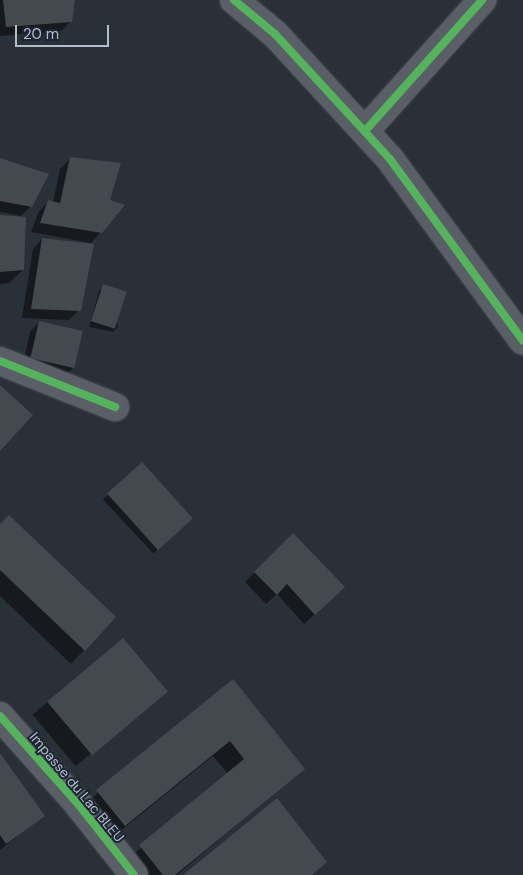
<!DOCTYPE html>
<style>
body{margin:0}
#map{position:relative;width:523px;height:875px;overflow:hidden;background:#2a3038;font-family:"DM Sans",sans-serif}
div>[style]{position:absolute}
.shadow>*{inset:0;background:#0007;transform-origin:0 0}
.building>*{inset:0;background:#444950;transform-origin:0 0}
.roads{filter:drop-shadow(0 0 1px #484c53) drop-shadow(0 0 1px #484c53)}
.minor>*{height:28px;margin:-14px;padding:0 14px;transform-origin:14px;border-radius:14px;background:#5a5e66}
.cycleway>*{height:8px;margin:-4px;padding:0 4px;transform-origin:4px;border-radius:4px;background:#56b35d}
span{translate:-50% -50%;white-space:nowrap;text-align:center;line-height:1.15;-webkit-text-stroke:4px #1d2633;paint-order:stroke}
.street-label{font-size:14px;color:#b4bcc9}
.scale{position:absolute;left:15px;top:25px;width:94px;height:22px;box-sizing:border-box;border:2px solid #b4bcc9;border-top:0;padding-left:6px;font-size:15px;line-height:18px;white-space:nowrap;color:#b4bcc9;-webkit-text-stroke:4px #1d2633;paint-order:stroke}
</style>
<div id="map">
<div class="shadow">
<i style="clip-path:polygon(0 0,74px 0,71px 21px,61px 31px,0 36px)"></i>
<i style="clip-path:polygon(0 159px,31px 206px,21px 216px,0 212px)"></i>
<i style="clip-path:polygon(70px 159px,108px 201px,101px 232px,91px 243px,31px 232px,39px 211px,49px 201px,53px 202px,60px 169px)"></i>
<i style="clip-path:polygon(0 216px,23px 270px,9px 283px,0 284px)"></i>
<i style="clip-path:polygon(42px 239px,79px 310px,69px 320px,22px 318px,33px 249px)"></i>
<i style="clip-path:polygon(104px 286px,118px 327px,113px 332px,89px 327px,99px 291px)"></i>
<i style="clip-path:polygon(39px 322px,73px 368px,63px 378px,22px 368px,30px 332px)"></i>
<i style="left:141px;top:464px;width:74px;height:52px;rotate:47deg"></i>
<i style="clip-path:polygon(0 525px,114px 617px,71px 664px,0 596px)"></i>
<i style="clip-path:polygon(293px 535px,333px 597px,304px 624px,277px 594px,266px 604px,245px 582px)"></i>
<i style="left:123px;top:639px;width:67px;height:118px;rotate:50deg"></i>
<i style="clip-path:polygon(232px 680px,303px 769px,177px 875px,134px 875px,124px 862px,228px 774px,213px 756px,108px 841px,81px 807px)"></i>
<i style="clip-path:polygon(0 755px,43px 815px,0 850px)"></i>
</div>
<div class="building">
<i style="clip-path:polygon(3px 0,75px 0,72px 22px,6px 27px)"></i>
<i style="clip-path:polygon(70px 157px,121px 163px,110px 200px,125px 205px,102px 233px,40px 223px,48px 200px,60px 203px)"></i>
<i style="clip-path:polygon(0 158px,49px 174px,32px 207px,0 201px)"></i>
<i style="clip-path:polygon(0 215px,26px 217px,24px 270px,0 272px)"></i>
<i style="clip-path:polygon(42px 238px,94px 244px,81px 311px,31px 309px)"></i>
<i style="left:103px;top:284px;width:25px;height:39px;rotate:18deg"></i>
<i style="left:39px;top:321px;width:45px;height:38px;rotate:13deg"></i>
<i style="clip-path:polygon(0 385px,33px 415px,0 451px)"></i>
<i style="left:142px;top:462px;width:76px;height:47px;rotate:48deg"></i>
<i style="clip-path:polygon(9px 515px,116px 617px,85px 651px,0 570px,0 524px)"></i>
<i style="clip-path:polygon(293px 533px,345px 587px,315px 615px,287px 584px,277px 595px,254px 572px)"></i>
<i style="left:123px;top:638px;width:70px;height:99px;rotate:50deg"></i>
<i style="clip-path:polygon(233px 679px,305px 769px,175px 875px,163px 875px,139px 845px,244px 759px,230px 741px,125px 826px,96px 790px)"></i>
<i style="clip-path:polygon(0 753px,45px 816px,6px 844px,0 835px)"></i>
<i style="clip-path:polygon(277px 798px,327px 862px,312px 875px,183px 875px)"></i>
</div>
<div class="roads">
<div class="minor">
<i style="left:234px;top:0;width:53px;rotate:39.7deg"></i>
<i style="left:275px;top:34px;width:170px;rotate:47.4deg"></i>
<i style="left:390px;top:159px;width:225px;rotate:53.8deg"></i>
<i style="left:365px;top:131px;width:176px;rotate:-48.2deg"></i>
<i style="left:0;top:361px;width:124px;rotate:21.8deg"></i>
<i style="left:0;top:716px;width:118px;rotate:48.4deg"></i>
<i style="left:78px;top:804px;width:90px;rotate:51.7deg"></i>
</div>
</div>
<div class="cycleway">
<i style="left:234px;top:0;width:53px;rotate:39.7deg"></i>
<i style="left:275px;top:34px;width:170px;rotate:47.4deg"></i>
<i style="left:390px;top:159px;width:225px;rotate:53.8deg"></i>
<i style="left:365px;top:131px;width:176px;rotate:-48.2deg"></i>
<i style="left:0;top:361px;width:124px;rotate:21.8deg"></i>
<i style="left:0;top:716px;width:118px;rotate:48.4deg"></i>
<i style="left:78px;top:804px;width:90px;rotate:51.7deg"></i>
</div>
<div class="street-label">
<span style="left:77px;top:787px;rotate:50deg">Impasse du Lac BLEU</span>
</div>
<div class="scale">20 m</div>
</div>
